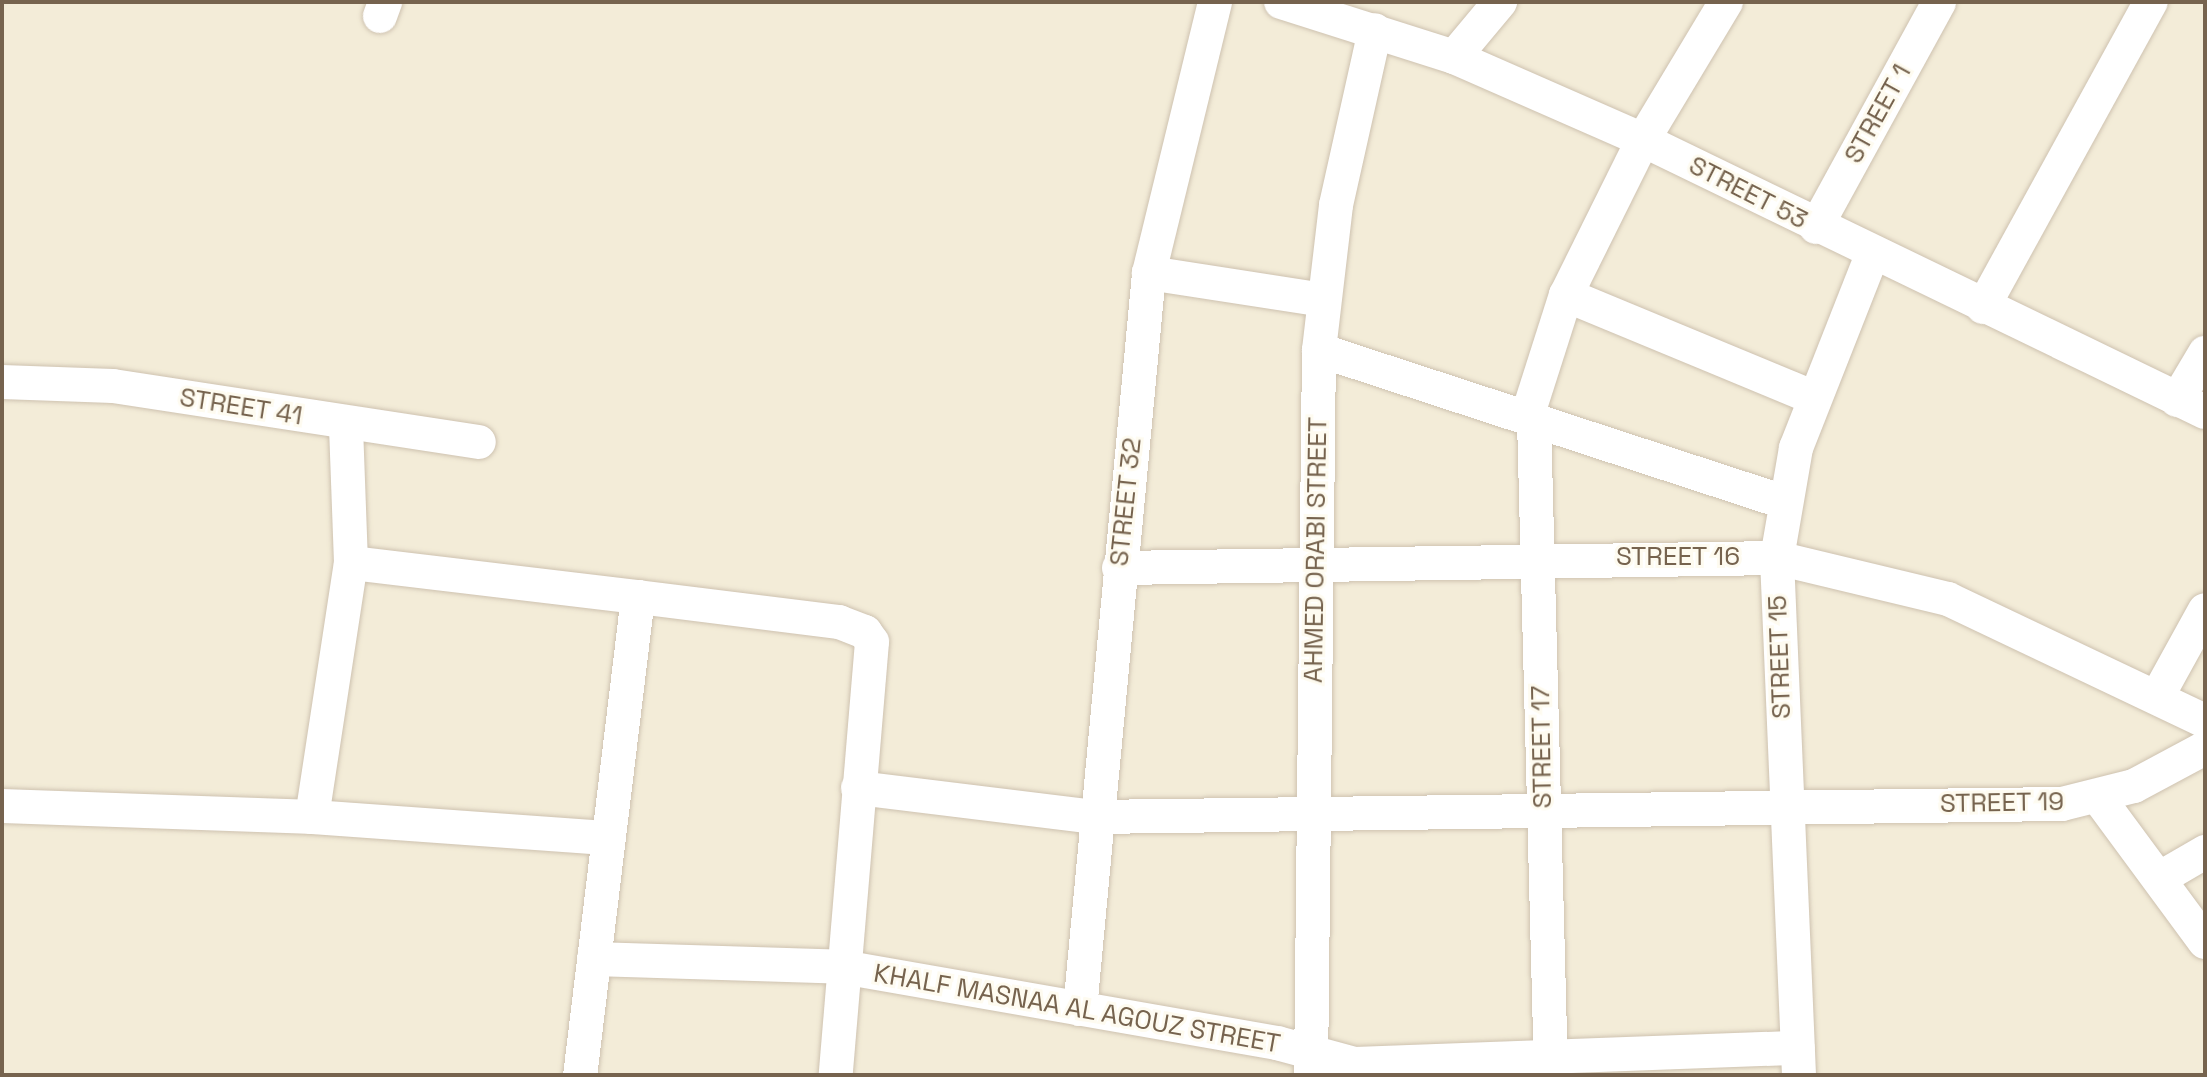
<!DOCTYPE html>
<style>
body{margin:0}
#map{position:relative;width:2207px;height:1077px;overflow:hidden;background:#fcf8ea;font-family:"Space Grotesk",sans-serif}
div>[style]{position:absolute}
.residential>*{inset:0;background:#f3ecd8;transform-origin:0 0}
.roads{filter:drop-shadow(0 0 2px #cec2b0) drop-shadow(0 0 2px #cec2b0)}
.minor>*{height:34px;margin:-17px;padding:0 17px;transform-origin:17px;border-radius:17px;background:#fff}
span{translate:-50% -50%;white-space:nowrap;text-align:center;line-height:1.15;-webkit-text-stroke:6px #fefbf0;paint-order:stroke}
.street-label{font-size:26px;color:#76634e}
.frame{position:absolute;inset:0;border:4px solid #76634e;pointer-events:none}
</style>
<div id="map">
<div class="residential">
<i style="left:2px;top:2px;width:2203px;height:1073px"></i>
</div>
<div class="roads">
<div class="minor">
<i style="left:1281px;top:2px;width:182px;rotate:17.6deg"></i>
<i style="left:1454px;top:57px;width:206px;rotate:23.7deg"></i>
<i style="left:1643px;top:140px;width:624px;rotate:25.83deg"></i>
<i style="left:380px;top:16px;width:15px;rotate:-70deg"></i>
<i style="left:1454px;top:57px;width:72px;rotate:-50.1deg"></i>
<i style="left:1816px;top:227px;width:256px;rotate:-61.3deg"></i>
<i style="left:1149px;top:273px;width:176px;rotate:8.8deg"></i>
<i style="left:1566px;top:295px;width:269px;rotate:22.5deg"></i>
<i style="left:1983px;top:307px;width:348px;rotate:-61.2deg"></i>
<i style="left:1319px;top:350px;width:488px;rotate:18.1deg"></i>
<i style="left:2px;top:382px;width:111px;rotate:2.1deg"></i>
<i style="left:113px;top:386px;width:370px;rotate:8.7deg"></i>
<i style="left:2177px;top:400px;width:55px;rotate:-59.2deg"></i>
<i style="left:1527px;top:417px;width:128px;rotate:-72.3deg"></i>
<i style="left:1566px;top:295px;width:173px;rotate:-63.6deg"></i>
<i style="left:1643px;top:140px;width:161px;rotate:-59deg"></i>
<i style="left:1534px;top:420px;width:655px;rotate:88.51deg"></i>
<i style="left:351px;top:563px;width:289px;rotate:6.8deg"></i>
<i style="left:638px;top:597px;width:482px;rotate:96.9deg"></i>
<i style="left:1119px;top:568px;width:658px;rotate:-0.87deg"></i>
<i style="left:1777px;top:558px;width:176px;rotate:13.5deg"></i>
<i style="left:1948px;top:599px;width:284px;rotate:25.4deg"></i>
<i style="left:638px;top:597px;width:203px;rotate:7.1deg"></i>
<i style="left:839px;top:622px;width:28px;rotate:21deg"></i>
<i style="left:865px;top:632px;width:12px;rotate:55deg"></i>
<i style="left:872px;top:642px;width:434px;rotate:94.8deg"></i>
<i style="left:2157px;top:697px;width:99px;rotate:-61.1deg"></i>
<i style="left:858px;top:788px;width:237px;rotate:7deg"></i>
<i style="left:1093px;top:817px;width:969px;rotate:-0.77deg"></i>
<i style="left:2062px;top:804px;width:74px;rotate:-14deg"></i>
<i style="left:2134px;top:786px;width:81px;rotate:-28.2deg"></i>
<i style="left:2098px;top:797px;width:180px;rotate:53.6deg"></i>
<i style="left:2px;top:806px;width:310px;rotate:2deg"></i>
<i style="left:312px;top:817px;width:257px;rotate:-81.3deg"></i>
<i style="left:351px;top:563px;width:139px;rotate:-92.1deg"></i>
<i style="left:312px;top:817px;width:295px;rotate:4.1deg"></i>
<i style="left:2162px;top:877px;width:50px;rotate:-30.2deg"></i>
<i style="left:594px;top:959px;width:248px;rotate:1.8deg"></i>
<i style="left:842px;top:967px;width:442px;rotate:9.9deg"></i>
<i style="left:1277px;top:1043px;width:81px;rotate:15.1deg"></i>
<i style="left:1355px;top:1064px;width:443px;rotate:-2.1deg"></i>
<i style="left:1080px;top:1009px;width:739px;rotate:-84.64deg"></i>
<i style="left:1149px;top:273px;width:279px;rotate:-76.3deg"></i>
<i style="left:1311px;top:1075px;width:725px;rotate:-89.37deg"></i>
<i style="left:1319px;top:350px;width:146px;rotate:-83.3deg"></i>
<i style="left:1336px;top:205px;width:179px;rotate:-77.4deg"></i>
<i style="left:1799px;top:1075px;width:517px;rotate:-92.44deg"></i>
<i style="left:1777px;top:558px;width:112px;rotate:-80.2deg"></i>
<i style="left:1796px;top:448px;width:207px;rotate:-68.5deg"></i>
</div>
</div>
<div class="street-label">
<span style="left:1878px;top:114px;rotate:-61deg">STREET 1</span>
<span style="left:1748px;top:193px;rotate:27deg">STREET 53</span>
<span style="left:241px;top:407px;rotate:9deg">STREET 41</span>
<span style="left:1126px;top:502px;rotate:-84deg">STREET 32</span>
<span style="left:1316px;top:550px;rotate:-89deg">AHMED ORABI STREET</span>
<span style="left:1678px;top:557px">STREET 16</span>
<span style="left:1780px;top:657px;rotate:-92deg">STREET 15</span>
<span style="left:1542px;top:747px;rotate:-91deg">STREET 17</span>
<span style="left:2002px;top:803px;rotate:-1deg">STREET 19</span>
<span style="left:1077px;top:1009px;rotate:10deg">KHALF MASNAA AL AGOUZ STREET</span>
</div>
<div class="frame"></div>
</div>
